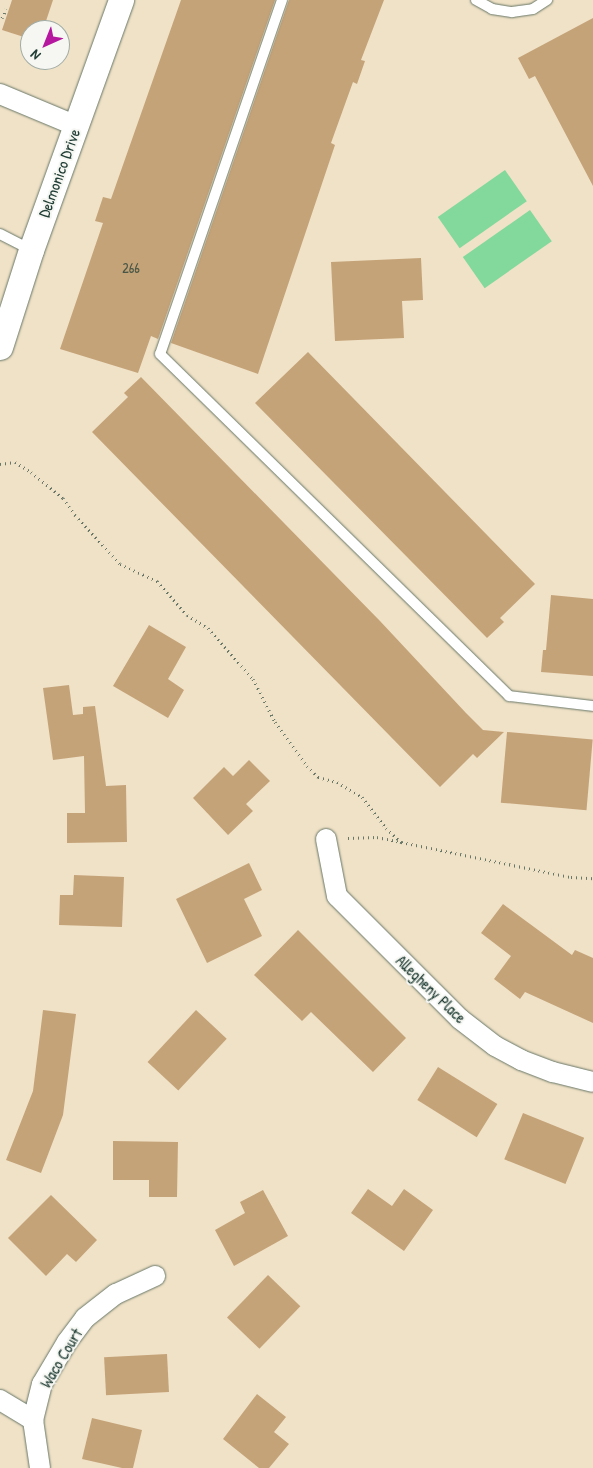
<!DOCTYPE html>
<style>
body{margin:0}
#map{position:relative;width:593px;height:1468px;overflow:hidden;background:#f0e2c7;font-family:"Patrick Hand",sans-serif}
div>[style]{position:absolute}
.green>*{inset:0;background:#83d89b;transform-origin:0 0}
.building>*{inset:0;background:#c5a379;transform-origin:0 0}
.path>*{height:3px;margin-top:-1.5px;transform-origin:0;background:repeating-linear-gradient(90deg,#687767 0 1px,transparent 0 5px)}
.roads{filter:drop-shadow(0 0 1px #687767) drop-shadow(0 0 1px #687767)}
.service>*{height:10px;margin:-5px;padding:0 5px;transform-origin:5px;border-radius:5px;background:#fff}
.minor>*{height:20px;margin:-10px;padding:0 10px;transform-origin:10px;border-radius:10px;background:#fff}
.tertiary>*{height:25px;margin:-12.5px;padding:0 12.5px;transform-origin:12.5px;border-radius:12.5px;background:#fff}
span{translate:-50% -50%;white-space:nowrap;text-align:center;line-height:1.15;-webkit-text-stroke:4px #f6f6f2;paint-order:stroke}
.number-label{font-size:14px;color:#485645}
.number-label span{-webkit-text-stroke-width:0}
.street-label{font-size:16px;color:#1f3d34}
.north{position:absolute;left:20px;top:20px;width:50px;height:50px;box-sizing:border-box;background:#f6f6f2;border:1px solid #a0aca6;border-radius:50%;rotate:224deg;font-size:14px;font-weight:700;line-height:20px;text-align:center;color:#1f3d34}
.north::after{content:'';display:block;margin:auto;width:18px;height:22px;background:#b5179e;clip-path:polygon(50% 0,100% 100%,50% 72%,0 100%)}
</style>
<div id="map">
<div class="green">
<i style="left:505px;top:170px;width:38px;height:82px;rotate:55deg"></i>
<i style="left:530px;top:210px;width:38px;height:82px;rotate:55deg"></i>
</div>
<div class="building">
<i style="clip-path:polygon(12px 0,53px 0,43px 30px,30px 30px,27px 38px,2px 30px)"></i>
<i style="clip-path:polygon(181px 0,275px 0,158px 339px,151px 336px,138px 373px,60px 349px,103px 223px,95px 221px,103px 197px,111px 199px)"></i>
<i style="clip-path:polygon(289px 0,384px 0,361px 60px,365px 61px,357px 84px,353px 82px,331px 143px,335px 145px,258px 374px,171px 343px)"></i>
<i style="clip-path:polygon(593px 18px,593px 186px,535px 76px,529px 79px,518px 58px)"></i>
<i style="clip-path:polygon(421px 258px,423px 300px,402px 301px,404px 338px,335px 341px,331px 262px)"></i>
<i style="clip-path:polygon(308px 352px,535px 584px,500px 618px,504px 622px,487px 638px,255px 403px)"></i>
<i style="clip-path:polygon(141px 377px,380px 621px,466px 713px,483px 730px,504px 732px,477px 758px,473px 754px,440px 787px,92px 432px,128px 397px,124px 393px)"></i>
<i style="clip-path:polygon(551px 595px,593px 599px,593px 676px,541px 672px,543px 650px,546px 650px)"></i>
<i style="clip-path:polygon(149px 625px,186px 647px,168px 679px,184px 690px,168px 718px,113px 686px)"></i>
<i style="clip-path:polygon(69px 685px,73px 715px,83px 714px,83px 707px,95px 706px,106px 786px,126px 785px,127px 842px,67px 843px,67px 813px,85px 813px,84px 756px,53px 760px,43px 688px)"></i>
<i style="left:507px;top:732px;width:86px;height:71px;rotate:5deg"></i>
<i style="clip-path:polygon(249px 760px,270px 781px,246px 804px,253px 811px,228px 835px,193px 798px,224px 767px,233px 776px)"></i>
<i style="clip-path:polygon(249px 863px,262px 890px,244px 899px,262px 936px,207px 963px,176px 899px)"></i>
<i style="clip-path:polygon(74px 875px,124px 877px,122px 927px,59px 925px,60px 895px,73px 895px)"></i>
<i style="clip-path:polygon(503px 904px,572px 955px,575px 950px,593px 958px,593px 1023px,525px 992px,520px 999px,494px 979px,511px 956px,481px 933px)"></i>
<i style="clip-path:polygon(298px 930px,406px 1038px,373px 1072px,311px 1012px,302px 1021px,254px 975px)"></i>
<i style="clip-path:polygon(43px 1010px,76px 1014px,63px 1115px,41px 1173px,6px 1160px,33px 1091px)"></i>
<i style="left:196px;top:1010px;width:42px;height:71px;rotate:43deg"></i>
<i style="left:438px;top:1067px;width:70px;height:39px;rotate:32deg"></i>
<i style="left:523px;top:1113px;width:66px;height:50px;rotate:22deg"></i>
<i style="clip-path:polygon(113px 1141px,178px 1142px,177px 1197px,149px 1197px,149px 1180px,113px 1180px)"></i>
<i style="clip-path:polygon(368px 1189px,392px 1206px,404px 1189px,433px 1210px,404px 1251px,351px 1213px)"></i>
<i style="clip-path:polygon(263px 1190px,288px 1236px,234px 1266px,215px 1230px,245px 1213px,240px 1202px)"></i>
<i style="clip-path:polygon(51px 1195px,97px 1240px,76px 1262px,67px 1254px,46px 1276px,8px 1238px)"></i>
<i style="left:268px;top:1275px;width:45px;height:59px;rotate:44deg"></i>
<i style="left:167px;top:1354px;width:38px;height:63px;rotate:87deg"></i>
<i style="clip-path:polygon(257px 1394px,286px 1417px,274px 1432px,289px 1444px,269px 1468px,259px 1468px,223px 1439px)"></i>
<i style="clip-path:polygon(92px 1418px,142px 1430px,133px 1468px,122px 1468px,82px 1459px)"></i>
</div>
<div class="path">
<i style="left:2px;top:18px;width:10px;rotate:-66deg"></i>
<i style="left:0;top:464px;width:15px;rotate:-8deg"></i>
<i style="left:15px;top:462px;width:19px;rotate:32deg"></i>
<i style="left:31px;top:472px;width:41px;rotate:39.1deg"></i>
<i style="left:63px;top:498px;width:21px;rotate:55deg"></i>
<i style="left:75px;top:515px;width:67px;rotate:47.4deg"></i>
<i style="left:120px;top:564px;width:41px;rotate:24.7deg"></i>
<i style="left:157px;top:581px;width:45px;rotate:48.6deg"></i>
<i style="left:187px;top:615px;width:25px;rotate:32deg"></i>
<i style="left:208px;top:628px;width:68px;rotate:48.6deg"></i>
<i style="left:253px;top:679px;width:48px;rotate:62.9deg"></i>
<i style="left:275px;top:722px;width:54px;rotate:54deg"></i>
<i style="left:307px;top:766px;width:16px;rotate:45deg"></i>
<i style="left:318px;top:777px;width:20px;rotate:15deg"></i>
<i style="left:337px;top:782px;width:29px;rotate:31deg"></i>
<i style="left:362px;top:797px;width:39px;rotate:52deg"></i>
<i style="left:386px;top:828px;width:22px;rotate:43deg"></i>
<i style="left:348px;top:838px;width:29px;rotate:-2deg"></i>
<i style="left:377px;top:837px;width:198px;rotate:11.7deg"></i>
<i style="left:571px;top:877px;width:22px;rotate:3deg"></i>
</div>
<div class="roads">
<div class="service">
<i style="left:282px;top:0;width:374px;rotate:109deg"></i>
<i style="left:160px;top:354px;width:489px;rotate:44.4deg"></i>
<i style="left:509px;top:696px;width:85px;rotate:6.8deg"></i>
<i style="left:476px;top:0;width:18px;rotate:29deg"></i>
<i style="left:492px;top:9px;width:20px;rotate:9deg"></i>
<i style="left:512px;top:12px;width:21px;rotate:-8deg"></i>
<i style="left:533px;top:9px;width:17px;rotate:-33deg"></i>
<i style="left:0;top:234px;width:34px;rotate:27deg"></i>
</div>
<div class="minor">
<i style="left:0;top:94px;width:83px;rotate:22.6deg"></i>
<i style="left:326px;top:839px;width:58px;rotate:79.1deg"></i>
<i style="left:337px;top:896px;width:174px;rotate:45deg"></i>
<i style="left:460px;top:1019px;width:44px;rotate:37.6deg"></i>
<i style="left:495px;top:1046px;width:30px;rotate:28deg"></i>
<i style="left:521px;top:1060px;width:34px;rotate:21deg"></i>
<i style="left:553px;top:1072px;width:41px;rotate:14deg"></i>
<i style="left:0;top:1400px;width:39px;rotate:31deg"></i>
<i style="left:40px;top:1468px;width:49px;rotate:-98.3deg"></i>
<i style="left:33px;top:1420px;width:37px;rotate:-76deg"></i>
<i style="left:42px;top:1384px;width:49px;rotate:-59.2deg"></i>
<i style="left:67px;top:1342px;width:30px;rotate:-53deg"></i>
<i style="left:85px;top:1318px;width:39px;rotate:-38deg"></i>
<i style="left:116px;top:1294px;width:43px;rotate:-24.8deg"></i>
</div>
<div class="tertiary">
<i style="left:0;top:347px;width:102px;rotate:-72.3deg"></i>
<i style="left:31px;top:250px;width:266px;rotate:-70.2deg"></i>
</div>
</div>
<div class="number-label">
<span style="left:131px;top:268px">266</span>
</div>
<div class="street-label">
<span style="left:59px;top:173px;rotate:-70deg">Delmonico Drive</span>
<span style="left:431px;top:989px;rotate:44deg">Allegheny Place</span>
<span style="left:61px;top:1358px;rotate:-59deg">Waco Court</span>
</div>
<div class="north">N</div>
</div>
